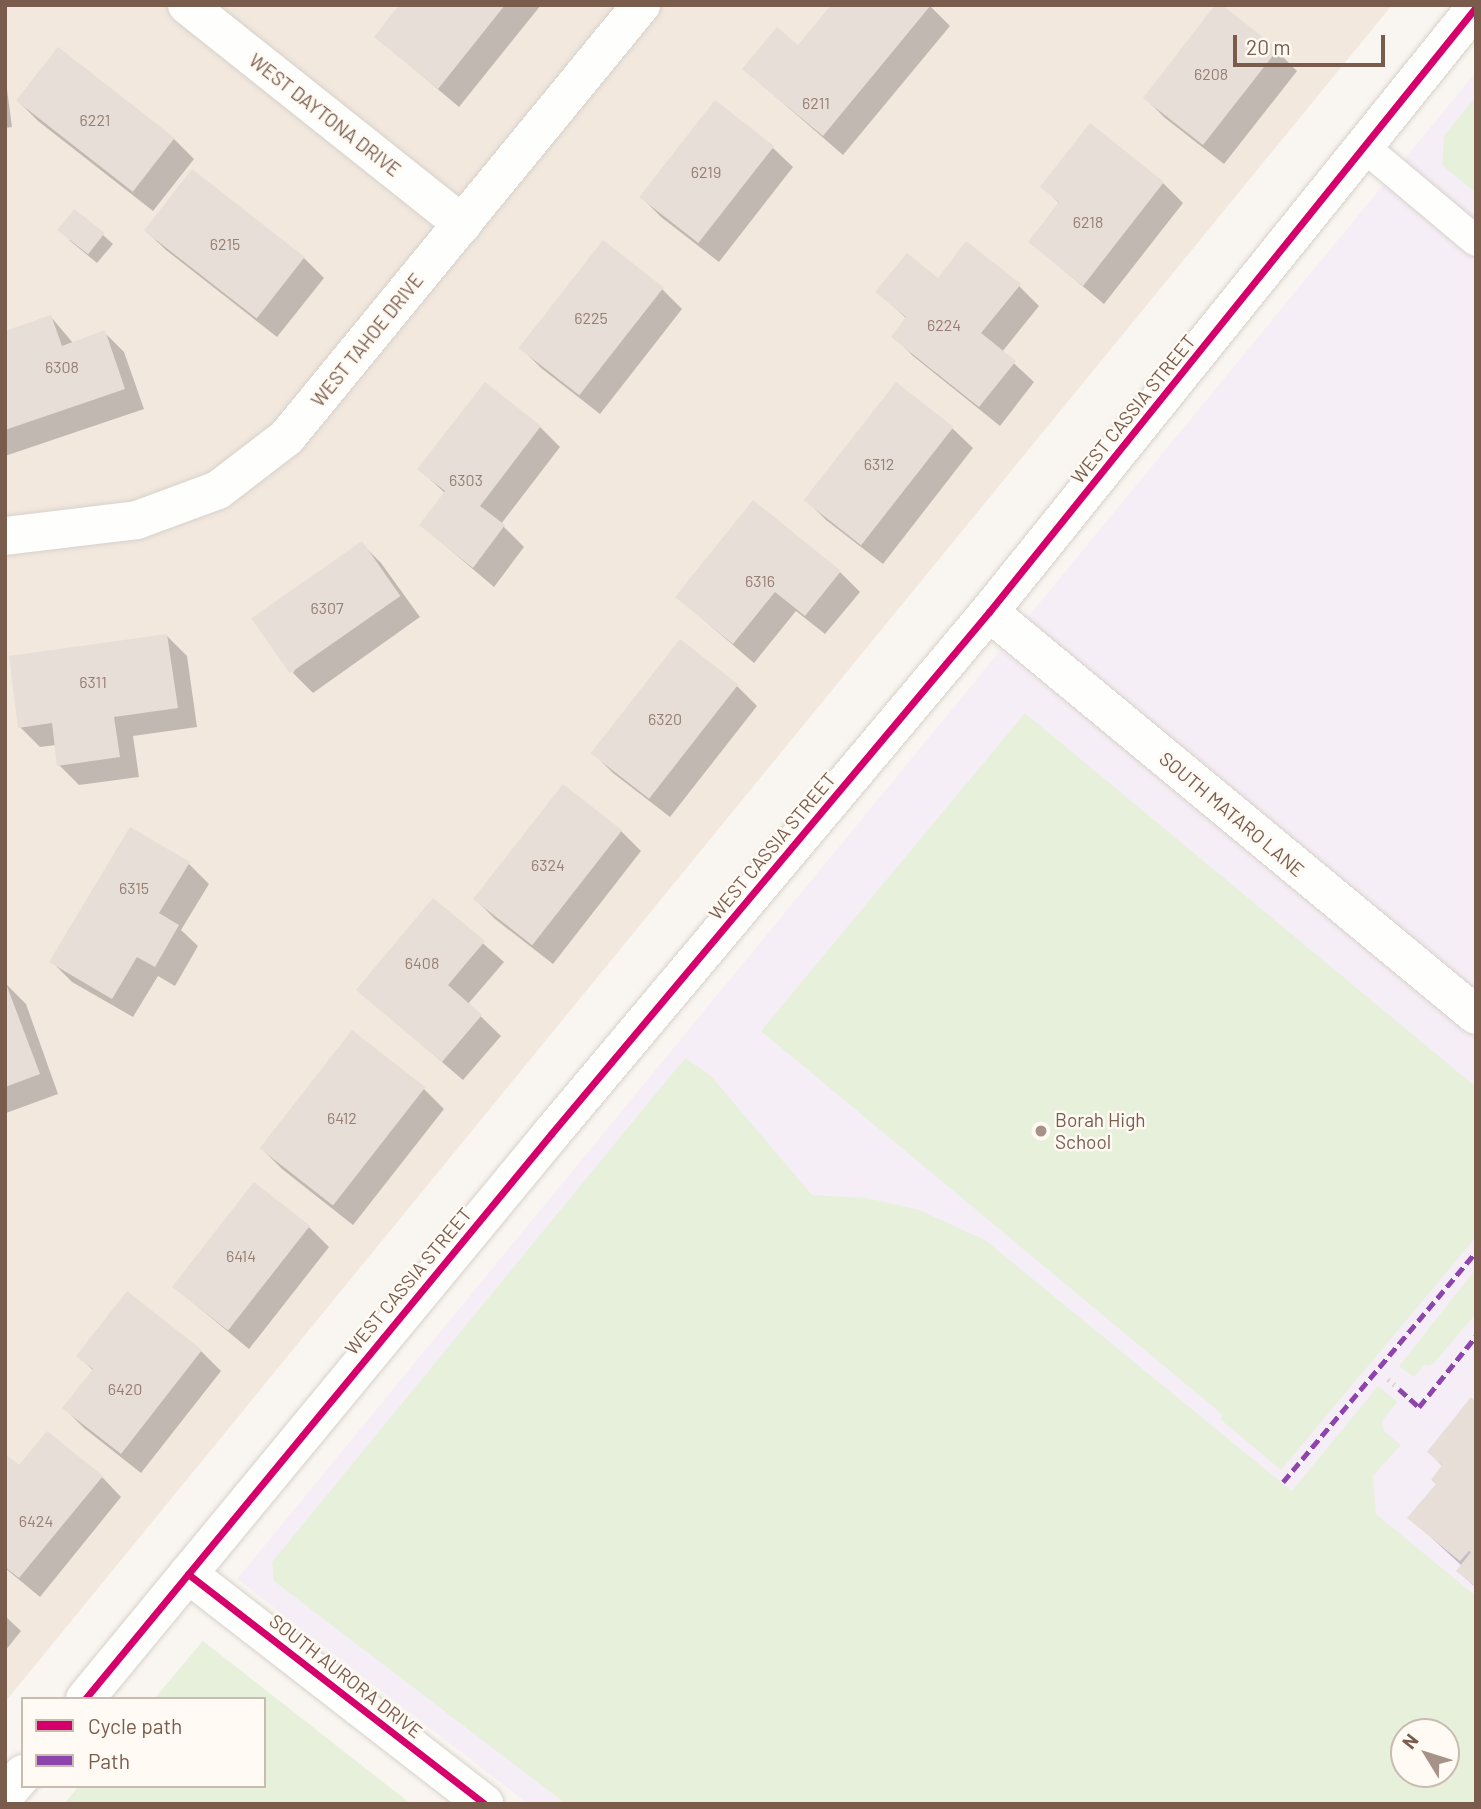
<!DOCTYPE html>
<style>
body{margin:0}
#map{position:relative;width:1481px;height:1809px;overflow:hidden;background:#f9f5f0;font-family:Barlow,sans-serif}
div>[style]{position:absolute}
.residential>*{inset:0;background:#f2e8de}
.education>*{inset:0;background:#f6eef6}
.green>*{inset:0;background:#e7f0db}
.shadow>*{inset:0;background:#0003}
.building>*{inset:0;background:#e6ded7;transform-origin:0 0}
.path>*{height:4.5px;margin-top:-2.25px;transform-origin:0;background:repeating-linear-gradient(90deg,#dcd5d0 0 2px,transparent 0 7px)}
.roads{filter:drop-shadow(0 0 2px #d7d1cb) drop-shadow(0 0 2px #d7d1cb)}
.service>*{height:30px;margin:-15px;padding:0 15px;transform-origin:15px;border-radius:15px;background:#fefefd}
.minor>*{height:38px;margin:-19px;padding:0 19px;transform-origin:19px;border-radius:19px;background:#fefefd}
.tertiary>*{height:38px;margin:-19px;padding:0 19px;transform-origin:19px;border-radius:19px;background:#fefefd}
.quiet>*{height:5px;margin-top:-2.5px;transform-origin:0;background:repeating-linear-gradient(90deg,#8e44ad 0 10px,transparent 0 15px)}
.cycleway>*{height:7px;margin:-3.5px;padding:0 3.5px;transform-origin:3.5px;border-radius:3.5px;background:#d6006c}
.dots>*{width:19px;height:19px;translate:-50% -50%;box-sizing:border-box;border:4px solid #fffaf3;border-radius:50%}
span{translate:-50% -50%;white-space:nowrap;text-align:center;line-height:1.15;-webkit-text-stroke:5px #fffaf3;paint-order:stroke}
.number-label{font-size:16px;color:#977e72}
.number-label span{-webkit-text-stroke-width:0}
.street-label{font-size:19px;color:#7a5c4d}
.poi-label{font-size:19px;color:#7a5c4d}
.left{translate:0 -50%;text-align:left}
.frame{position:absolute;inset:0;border:7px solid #7a5c4d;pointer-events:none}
.legend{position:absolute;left:21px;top:1697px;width:245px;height:91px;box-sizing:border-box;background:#fffaf3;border:2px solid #cabbb1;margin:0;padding:9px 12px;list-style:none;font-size:21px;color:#7a5c4d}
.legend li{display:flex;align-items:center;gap:14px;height:35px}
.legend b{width:35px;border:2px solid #cabbb1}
.north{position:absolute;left:1390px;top:1718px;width:70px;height:70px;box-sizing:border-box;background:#fffaf3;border:2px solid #cabbb1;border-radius:50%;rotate:308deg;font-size:19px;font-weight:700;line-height:28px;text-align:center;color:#7a5c4d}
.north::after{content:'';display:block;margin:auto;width:24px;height:32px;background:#a69286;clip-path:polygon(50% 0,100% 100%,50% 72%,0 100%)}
.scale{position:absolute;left:1233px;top:35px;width:152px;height:32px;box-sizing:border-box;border:4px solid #7a5c4d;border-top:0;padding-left:9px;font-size:21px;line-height:24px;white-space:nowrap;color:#7a5c4d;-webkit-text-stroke:5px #fffaf3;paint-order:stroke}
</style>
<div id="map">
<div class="residential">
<i style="clip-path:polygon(5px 5px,1392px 5px,5px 1702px)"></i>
</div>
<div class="education">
<i style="clip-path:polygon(evenodd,1476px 72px,1476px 1804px,528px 1804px,237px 1579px,1476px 72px,1404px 1732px,1446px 1732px,1446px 1774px,1404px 1774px,1404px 1732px)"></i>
</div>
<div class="green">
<i style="clip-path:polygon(1476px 96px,1476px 193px,1442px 165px,1444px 136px)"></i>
<i style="clip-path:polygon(1025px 713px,1476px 1087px,1476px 1237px,1281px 1470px,1220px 1419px,1223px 1415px,761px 1031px)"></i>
<i style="clip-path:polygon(evenodd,685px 1058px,711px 1076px,812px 1195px,867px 1198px,919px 1210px,985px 1240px,1292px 1491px,1378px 1386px,1397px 1402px,1382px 1421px,1384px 1431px,1401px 1445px,1373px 1476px,1376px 1514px,1472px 1593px,1476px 1593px,1476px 1804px,566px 1804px,274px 1581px,272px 1562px,685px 1058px,1446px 1732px,1446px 1774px,1404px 1774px,1404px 1732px,1446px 1732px)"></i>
<i style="clip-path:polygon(1476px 1269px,1474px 1316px,1433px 1364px,1428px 1366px,1425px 1364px,1414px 1377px,1399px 1366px)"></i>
<i style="clip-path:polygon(203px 1641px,411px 1804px,64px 1804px,79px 1786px,264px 1786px,264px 1699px,154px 1699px)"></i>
</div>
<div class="shadow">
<i style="clip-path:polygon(402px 5px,541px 5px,459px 107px,376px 37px)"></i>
<i style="clip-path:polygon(929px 5px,950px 26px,843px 155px,744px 69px,798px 48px)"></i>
<i style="clip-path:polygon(1219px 5px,1277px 51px,1297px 71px,1224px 164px,1165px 118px,1145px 98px)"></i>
<i style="clip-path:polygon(5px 74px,12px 127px,5px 128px)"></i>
<i style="clip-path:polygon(18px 101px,174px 139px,194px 159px,153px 211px,38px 121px)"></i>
<i style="clip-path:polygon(773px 148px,793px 167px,719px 262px,661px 217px,641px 197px)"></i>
<i style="clip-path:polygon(1163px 183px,1183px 203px,1104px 304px,1030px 242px,1060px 204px,1043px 187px)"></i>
<i style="clip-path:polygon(146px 231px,304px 258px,324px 278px,277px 337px,166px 250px)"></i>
<i style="clip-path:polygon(103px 235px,113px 244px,97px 263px,69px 240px)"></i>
<i style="clip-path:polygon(938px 281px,1019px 286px,1039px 306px,1002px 352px,1034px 382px,1000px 426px,913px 356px,893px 336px,907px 319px,878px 292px)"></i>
<i style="clip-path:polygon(662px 289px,682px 309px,600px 414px,541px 368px,521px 348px)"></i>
<i style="clip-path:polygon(51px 317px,73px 343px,104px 332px,124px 352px,144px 409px,5px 456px,5px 333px)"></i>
<i style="clip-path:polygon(897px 384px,953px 429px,973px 448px,883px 564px,826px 520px,806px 500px)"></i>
<i style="clip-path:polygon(485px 385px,540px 427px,560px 447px,501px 524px,524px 547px,494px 587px,421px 525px,446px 494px,419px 469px)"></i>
<i style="clip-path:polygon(361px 543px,381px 563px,420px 617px,313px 693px,293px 673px)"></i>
<i style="clip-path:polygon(840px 572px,860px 592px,825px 634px,796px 611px,754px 663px,677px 597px)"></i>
<i style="clip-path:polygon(167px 636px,187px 656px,197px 727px,133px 736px,139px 777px,79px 785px,59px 765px,56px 745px,40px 747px,20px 727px)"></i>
<i style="clip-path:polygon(737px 686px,757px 706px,670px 817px,613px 773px,593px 753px)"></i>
<i style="clip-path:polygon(563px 786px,621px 831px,641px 851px,553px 964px,495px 919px,475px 899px)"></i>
<i style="clip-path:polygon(189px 864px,209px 884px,181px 930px,198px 946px,175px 986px,158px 976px,133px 1017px,72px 982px,52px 962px)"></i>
<i style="clip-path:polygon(434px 900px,504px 962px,468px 1004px,501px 1036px,463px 1080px,358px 990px)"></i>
<i style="clip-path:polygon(6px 984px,26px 1004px,58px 1094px,6px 1113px)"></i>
<i style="clip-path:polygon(424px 1089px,444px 1109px,353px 1225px,282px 1169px,262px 1149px)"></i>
<i style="clip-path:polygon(309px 1227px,329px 1247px,249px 1349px,174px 1287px)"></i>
<i style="clip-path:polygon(201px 1351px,221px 1371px,141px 1473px,84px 1428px,64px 1408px,94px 1371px,78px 1356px)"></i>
<i style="clip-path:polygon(1476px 1404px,1476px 1588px,1458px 1571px,1462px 1566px,1410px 1518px,1437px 1484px,1443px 1467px,1429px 1452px)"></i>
<i style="clip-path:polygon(5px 1456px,19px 1467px,102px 1477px,121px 1497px,40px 1597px,5px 1568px)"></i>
<i style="clip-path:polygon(5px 1616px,21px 1631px,5px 1651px)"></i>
</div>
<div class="building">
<i style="clip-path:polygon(399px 5px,505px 5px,438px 89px,374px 37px)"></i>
<i style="clip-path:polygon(831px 5px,931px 5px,823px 136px,742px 69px,777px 27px,798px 45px)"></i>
<i style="clip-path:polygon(1215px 5px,1222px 5px,1278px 49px,1203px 145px,1143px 98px)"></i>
<i style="left:58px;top:47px;width:148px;height:68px;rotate:38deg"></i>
<i style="left:715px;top:100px;width:75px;height:123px;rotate:38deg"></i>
<i style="clip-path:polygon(1090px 123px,1164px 182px,1083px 286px,1028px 242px,1059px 202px,1040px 187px)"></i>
<i style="left:192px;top:169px;width:143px;height:78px;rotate:38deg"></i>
<i style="left:74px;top:209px;width:39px;height:27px;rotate:38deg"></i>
<i style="left:603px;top:240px;width:77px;height:137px;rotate:38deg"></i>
<i style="clip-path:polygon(966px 241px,1021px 284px,981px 333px,1016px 361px,979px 407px,891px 337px,906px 317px,875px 292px,907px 253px,938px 278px)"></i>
<i style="clip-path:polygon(51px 315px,62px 346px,105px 330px,125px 389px,5px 430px,5px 331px)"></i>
<i style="clip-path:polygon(485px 382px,541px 426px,480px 506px,505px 525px,473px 568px,419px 525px,445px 491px,417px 469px)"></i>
<i style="left:896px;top:382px;width:73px;height:150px;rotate:38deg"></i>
<i style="clip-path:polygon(753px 500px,841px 571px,805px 616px,775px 592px,733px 644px,675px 597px)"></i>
<i style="left:362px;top:541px;width:67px;height:135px;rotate:55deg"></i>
<i style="clip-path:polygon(167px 634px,178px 708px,114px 717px,120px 757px,57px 766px,52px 723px,18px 728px,9px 656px)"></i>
<i style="left:680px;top:639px;width:74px;height:145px;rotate:38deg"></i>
<i style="left:563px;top:784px;width:75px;height:146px;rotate:38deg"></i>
<i style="clip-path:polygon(130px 827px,190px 862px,159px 913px,179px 925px,155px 967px,137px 957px,112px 999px,49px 962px)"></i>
<i style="clip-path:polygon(433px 898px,485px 941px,448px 985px,482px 1015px,442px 1062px,356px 990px)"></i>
<i style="clip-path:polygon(5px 981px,40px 1074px,5px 1087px)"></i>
<i style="left:352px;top:1030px;width:93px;height:150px;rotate:38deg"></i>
<i style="left:254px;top:1182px;width:71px;height:133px;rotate:38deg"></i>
<i style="clip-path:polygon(127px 1291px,202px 1350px,121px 1454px,62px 1408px,93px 1369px,76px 1356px)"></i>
<i style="clip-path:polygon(1471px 1397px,1476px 1402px,1476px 1587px,1456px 1571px,1471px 1552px,1469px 1551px,1460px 1561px,1407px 1518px,1436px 1484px,1431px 1480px,1442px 1465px,1427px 1452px)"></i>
<i style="clip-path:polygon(47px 1431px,103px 1476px,19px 1578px,5px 1567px,5px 1454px,19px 1465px)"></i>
</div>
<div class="path">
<i style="left:1388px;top:1379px;width:15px;rotate:42deg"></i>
</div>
<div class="roads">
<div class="service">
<i style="left:1364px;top:147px;width:146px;rotate:40deg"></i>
</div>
<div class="minor">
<i style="left:187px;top:5px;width:352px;rotate:38.5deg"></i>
<i style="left:5px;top:536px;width:133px;rotate:-6.9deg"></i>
<i style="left:137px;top:520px;width:86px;rotate:-20.3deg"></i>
<i style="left:218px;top:490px;width:87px;rotate:-37.5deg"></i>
<i style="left:287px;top:437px;width:559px;rotate:-50.67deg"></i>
<i style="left:989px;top:612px;width:632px;rotate:39.61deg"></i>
<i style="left:188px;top:1574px;width:375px;rotate:37.8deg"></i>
</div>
<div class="tertiary">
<i style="left:85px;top:1699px;width:732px;rotate:-50.48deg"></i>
<i style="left:551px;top:1134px;width:681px;rotate:-50deg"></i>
<i style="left:989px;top:612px;width:777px;rotate:-51.17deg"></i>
<i style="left:5px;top:1795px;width:28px;rotate:-49deg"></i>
</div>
</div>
<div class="quiet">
<i style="left:1399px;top:1389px;width:27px;rotate:42deg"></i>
<i style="left:1419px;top:1407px;width:91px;rotate:-51.2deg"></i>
<i style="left:1283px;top:1482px;width:300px;rotate:-50deg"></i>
</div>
<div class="cycleway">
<i style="left:188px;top:1574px;width:375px;rotate:37.8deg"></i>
<i style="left:85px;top:1699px;width:732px;rotate:-50.48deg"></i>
<i style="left:551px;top:1134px;width:681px;rotate:-50deg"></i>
<i style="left:989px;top:612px;width:777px;rotate:-51.17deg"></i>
</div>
<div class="dots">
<i style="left:1041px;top:1131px;background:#a69286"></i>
</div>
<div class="number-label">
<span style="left:1211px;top:74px">6208</span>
<span style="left:816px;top:103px">6211</span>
<span style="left:95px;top:120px">6221</span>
<span style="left:706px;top:172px">6219</span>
<span style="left:1088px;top:222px">6218</span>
<span style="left:225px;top:244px">6215</span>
<span style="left:591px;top:318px">6225</span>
<span style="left:944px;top:325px">6224</span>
<span style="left:62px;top:367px">6308</span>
<span style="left:879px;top:464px">6312</span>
<span style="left:466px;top:480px">6303</span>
<span style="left:760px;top:581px">6316</span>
<span style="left:327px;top:608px">6307</span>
<span style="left:93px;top:682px">6311</span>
<span style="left:665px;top:719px">6320</span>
<span style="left:548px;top:865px">6324</span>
<span style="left:134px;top:888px">6315</span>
<span style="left:422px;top:963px">6408</span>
<span style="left:342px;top:1118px">6412</span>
<span style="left:241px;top:1256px">6414</span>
<span style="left:125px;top:1389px">6420</span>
<span style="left:36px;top:1521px">6424</span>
</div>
<div class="street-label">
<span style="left:325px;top:115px;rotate:38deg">WEST DAYTONA DRIVE</span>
<span style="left:367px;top:340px;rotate:-51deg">WEST TAHOE DRIVE</span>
<span style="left:1133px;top:409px;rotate:-51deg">WEST CASSIA STREET</span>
<span style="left:1232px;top:814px;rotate:40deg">SOUTH MATARO LANE</span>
<span style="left:772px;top:846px;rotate:-50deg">WEST CASSIA STREET</span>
<span style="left:408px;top:1281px;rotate:-50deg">WEST CASSIA STREET</span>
<span style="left:346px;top:1676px;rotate:38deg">SOUTH AURORA DRIVE</span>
</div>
<div class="poi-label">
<span class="left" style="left:1055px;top:1131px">Borah High<br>School</span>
</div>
<div class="frame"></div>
<ul class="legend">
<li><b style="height:9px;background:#d6006c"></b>Cycle path</li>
<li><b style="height:9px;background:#8e44ad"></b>Path</li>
</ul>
<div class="north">N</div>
<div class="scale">20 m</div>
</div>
